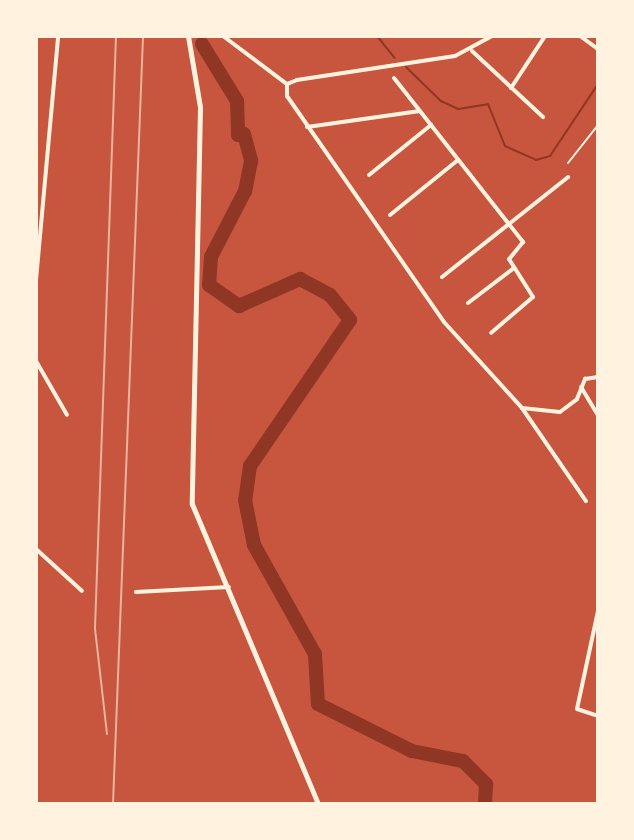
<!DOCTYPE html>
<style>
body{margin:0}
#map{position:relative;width:634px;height:840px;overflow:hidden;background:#c8553d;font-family:Ubuntu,sans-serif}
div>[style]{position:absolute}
.stream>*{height:2px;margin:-1px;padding:0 1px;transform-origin:1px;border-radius:1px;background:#8f3625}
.river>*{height:14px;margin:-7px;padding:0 7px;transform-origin:7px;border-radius:7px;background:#8f3625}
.path>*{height:2px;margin:-1px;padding:0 1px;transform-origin:1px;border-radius:1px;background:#fff3e0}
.minor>*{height:4px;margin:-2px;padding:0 2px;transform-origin:2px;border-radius:2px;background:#fff3e0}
.tertiary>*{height:5px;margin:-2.5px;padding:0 2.5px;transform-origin:2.5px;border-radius:2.5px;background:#fff3e0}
.rail>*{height:2px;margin:-1px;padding:0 1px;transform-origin:1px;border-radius:1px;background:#e9b49f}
span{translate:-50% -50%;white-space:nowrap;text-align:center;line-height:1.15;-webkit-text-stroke:7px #fff3e0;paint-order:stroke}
.frame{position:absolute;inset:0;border:38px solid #fff3e0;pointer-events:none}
</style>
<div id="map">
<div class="stream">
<i style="left:377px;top:36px;width:28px;rotate:51deg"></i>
<i style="left:406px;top:67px;width:49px;rotate:44.2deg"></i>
<i style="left:441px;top:101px;width:19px;rotate:25deg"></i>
<i style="left:458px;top:109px;width:30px;rotate:-9deg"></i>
<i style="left:488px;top:104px;width:45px;rotate:68deg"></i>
<i style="left:505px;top:146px;width:34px;rotate:24deg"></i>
<i style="left:536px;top:160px;width:15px;rotate:-16deg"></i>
<i style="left:550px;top:156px;width:87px;rotate:-56.3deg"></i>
</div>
<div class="river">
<i style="left:202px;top:44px;width:67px;rotate:58.4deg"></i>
<i style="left:237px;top:101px;width:34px;rotate:88deg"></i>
<i style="left:238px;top:135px;width:6px;rotate:-9deg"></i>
<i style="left:244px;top:134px;width:28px;rotate:75deg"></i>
<i style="left:251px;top:161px;width:31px;rotate:101deg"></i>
<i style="left:245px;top:191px;width:74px;rotate:117.3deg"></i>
<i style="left:211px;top:257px;width:28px;rotate:94deg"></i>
<i style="left:209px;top:285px;width:37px;rotate:35deg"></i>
<i style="left:239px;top:306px;width:67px;rotate:-23.9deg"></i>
<i style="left:300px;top:279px;width:34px;rotate:28deg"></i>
<i style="left:330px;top:295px;width:32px;rotate:51deg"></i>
<i style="left:350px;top:320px;width:177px;rotate:124.4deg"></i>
<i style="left:250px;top:466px;width:34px;rotate:98deg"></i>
<i style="left:245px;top:500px;width:46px;rotate:78.7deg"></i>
<i style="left:254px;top:545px;width:125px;rotate:60.8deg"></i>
<i style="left:315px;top:654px;width:50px;rotate:86.6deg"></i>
<i style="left:318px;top:704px;width:105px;rotate:26.6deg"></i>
<i style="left:412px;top:751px;width:52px;rotate:11.1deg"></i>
<i style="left:463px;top:761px;width:33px;rotate:45deg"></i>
<i style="left:486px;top:784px;width:20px;rotate:93deg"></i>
</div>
<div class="path">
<i style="left:568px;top:163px;width:48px;rotate:-51.7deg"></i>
</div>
<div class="minor">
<i style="left:223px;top:36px;width:80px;rotate:36.9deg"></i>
<i style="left:492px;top:36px;width:42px;rotate:151.6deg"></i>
<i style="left:455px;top:56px;width:160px;rotate:171.4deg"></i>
<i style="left:297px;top:80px;width:11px;rotate:158deg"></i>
<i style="left:287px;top:84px;width:12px;rotate:90deg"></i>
<i style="left:287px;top:96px;width:275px;rotate:55.2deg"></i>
<i style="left:444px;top:322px;width:116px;rotate:47.8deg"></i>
<i style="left:522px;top:408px;width:113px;rotate:55.5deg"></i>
<i style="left:580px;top:36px;width:22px;rotate:36deg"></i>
<i style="left:472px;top:51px;width:97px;rotate:42.9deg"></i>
<i style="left:394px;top:78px;width:209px;rotate:51.8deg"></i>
<i style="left:523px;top:242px;width:22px;rotate:129deg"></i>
<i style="left:509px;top:259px;width:45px;rotate:57.7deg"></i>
<i style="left:533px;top:297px;width:55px;rotate:139.4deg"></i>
<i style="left:511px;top:88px;width:62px;rotate:-56.8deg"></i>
<i style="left:307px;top:127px;width:114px;rotate:-8.1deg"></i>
<i style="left:369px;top:175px;width:80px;rotate:-38.9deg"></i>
<i style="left:390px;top:215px;width:87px;rotate:-39deg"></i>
<i style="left:442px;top:277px;width:161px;rotate:-38.4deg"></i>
<i style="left:36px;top:280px;width:245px;rotate:-84.8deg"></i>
<i style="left:468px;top:303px;width:58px;rotate:-37.3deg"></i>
<i style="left:36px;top:361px;width:62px;rotate:60.1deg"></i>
<i style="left:581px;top:387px;width:33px;rotate:59deg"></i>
<i style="left:522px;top:408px;width:38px;rotate:6deg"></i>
<i style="left:560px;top:412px;width:21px;rotate:-37deg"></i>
<i style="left:577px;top:399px;width:22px;rotate:-68deg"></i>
<i style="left:585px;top:379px;width:13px;rotate:-9deg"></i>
<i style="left:36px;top:549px;width:62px;rotate:42.4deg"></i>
<i style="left:136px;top:592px;width:93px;rotate:-3.1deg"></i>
<i style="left:598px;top:611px;width:100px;rotate:102.1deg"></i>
<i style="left:577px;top:709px;width:22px;rotate:18deg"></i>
</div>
<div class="tertiary">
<i style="left:188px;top:36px;width:72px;rotate:80.4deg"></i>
<i style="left:200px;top:107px;width:397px;rotate:91.2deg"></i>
<i style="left:192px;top:504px;width:325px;rotate:67.2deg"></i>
</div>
<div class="rail">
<i style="left:107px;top:734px;width:107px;rotate:-96.5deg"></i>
<i style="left:95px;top:628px;width:592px;rotate:-87.97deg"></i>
<i style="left:113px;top:804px;width:769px;rotate:-87.76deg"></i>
</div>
<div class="frame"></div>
</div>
